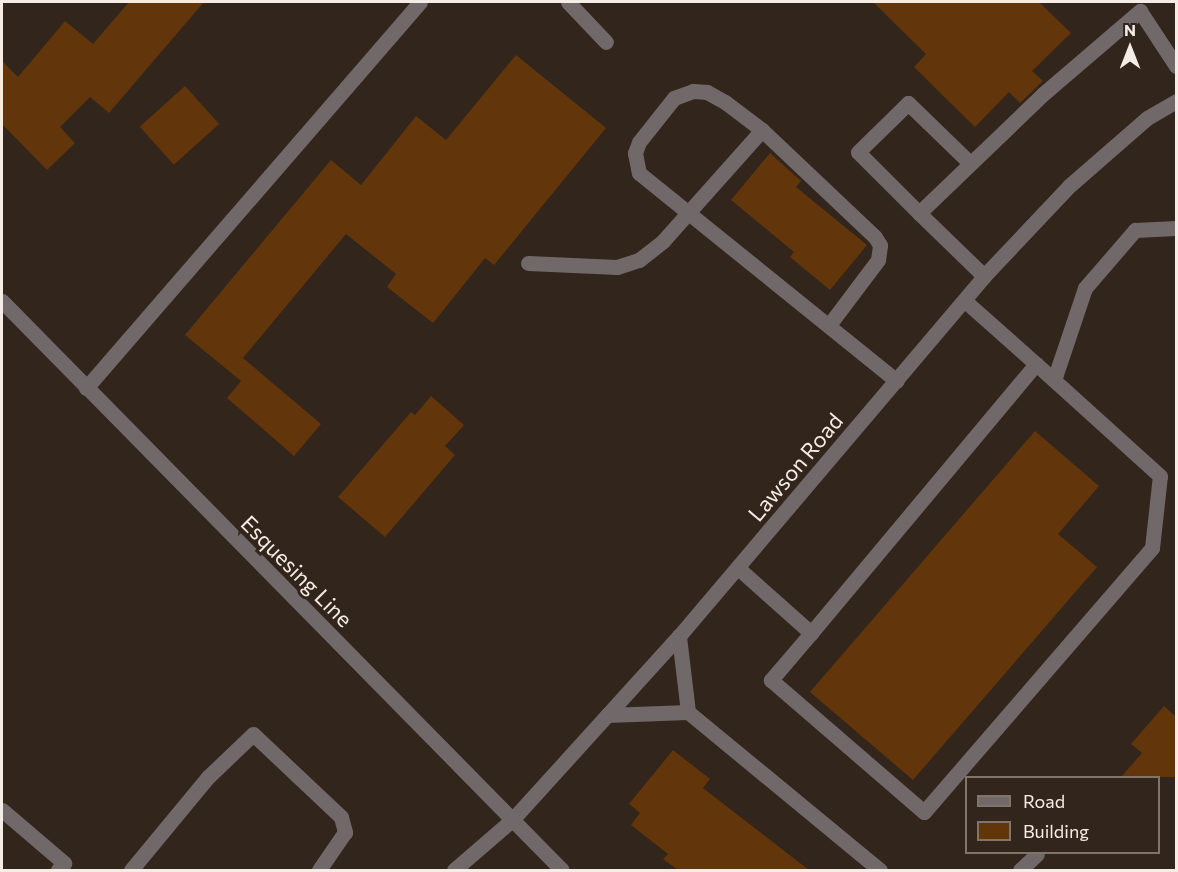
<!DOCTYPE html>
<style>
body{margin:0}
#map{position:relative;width:1178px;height:872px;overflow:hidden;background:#32251c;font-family:Commissioner,sans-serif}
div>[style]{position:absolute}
.building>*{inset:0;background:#62350a;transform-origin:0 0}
.minor>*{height:15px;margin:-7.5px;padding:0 7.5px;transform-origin:7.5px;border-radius:7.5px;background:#71686a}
span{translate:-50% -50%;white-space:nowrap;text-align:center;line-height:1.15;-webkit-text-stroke:6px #32251c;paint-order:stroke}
.street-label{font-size:22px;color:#f5ece6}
.frame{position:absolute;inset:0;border:3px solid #f5ece6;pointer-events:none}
.legend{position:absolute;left:965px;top:776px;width:195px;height:78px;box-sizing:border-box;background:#32251c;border:2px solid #80756d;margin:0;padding:8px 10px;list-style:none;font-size:18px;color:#f5ece6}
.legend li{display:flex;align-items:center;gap:12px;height:30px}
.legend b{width:30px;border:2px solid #80756d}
.north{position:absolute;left:1100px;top:18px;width:60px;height:60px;-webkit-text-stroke:4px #32251c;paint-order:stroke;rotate:0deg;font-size:16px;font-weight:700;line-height:24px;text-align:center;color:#f5ece6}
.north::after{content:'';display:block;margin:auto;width:21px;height:27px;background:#f5ece6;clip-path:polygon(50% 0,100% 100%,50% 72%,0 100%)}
</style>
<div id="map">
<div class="building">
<i style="clip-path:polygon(129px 2px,204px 2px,109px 113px,90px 97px,60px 127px,75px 143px,47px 170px,2px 124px,2px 61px,18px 77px,65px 21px,93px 44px)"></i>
<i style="clip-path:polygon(873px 2px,1039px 2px,1071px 33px,1032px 71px,1043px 81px,1020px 103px,1009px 92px,975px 127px,914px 67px,926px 54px)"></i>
<i style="clip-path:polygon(516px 55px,606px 128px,494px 265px,485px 258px,433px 323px,387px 287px,396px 274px,346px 234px,243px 358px,321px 424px,294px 456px,227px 398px,241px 381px,185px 335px,331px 160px,361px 185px,416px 116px,446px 140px)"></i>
<i style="left:185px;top:86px;width:51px;height:61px;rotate:48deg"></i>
<i style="clip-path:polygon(770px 153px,801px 181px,796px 187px,867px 245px,830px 290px,790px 257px,794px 252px,731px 200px)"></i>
<i style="clip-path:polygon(431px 396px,464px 425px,445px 446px,455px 455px,385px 537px,338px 497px,411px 412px,415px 415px)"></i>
<i style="clip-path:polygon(1035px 431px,1099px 486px,1058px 534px,1097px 567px,913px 780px,810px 692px)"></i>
<i style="clip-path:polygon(1164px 706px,1176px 717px,1176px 777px,1121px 777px,1142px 753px,1131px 744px)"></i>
<i style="clip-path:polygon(673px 750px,710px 779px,703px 788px,809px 870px,678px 870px,663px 859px,668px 854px,631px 825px,640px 813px,629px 804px)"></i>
</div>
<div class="minor">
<i style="left:568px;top:2px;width:55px;rotate:46.5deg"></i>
<i style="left:919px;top:213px;width:86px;rotate:-135deg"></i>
<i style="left:858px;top:152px;width:70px;rotate:-44.4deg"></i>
<i style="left:908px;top:103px;width:86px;rotate:44.1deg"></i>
<i style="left:528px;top:263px;width:89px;rotate:2.6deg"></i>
<i style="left:617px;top:267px;width:23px;rotate:-18deg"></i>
<i style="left:639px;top:260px;width:31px;rotate:-38deg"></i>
<i style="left:663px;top:241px;width:149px;rotate:-48.3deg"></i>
<i style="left:984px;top:276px;width:91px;rotate:-135.9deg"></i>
<i style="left:919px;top:213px;width:172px;rotate:-43.8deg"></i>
<i style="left:1043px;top:94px;width:128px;rotate:-40.6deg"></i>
<i style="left:1140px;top:11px;width:66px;rotate:56.8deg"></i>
<i style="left:2px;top:301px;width:798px;rotate:45.46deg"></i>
<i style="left:829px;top:325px;width:81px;rotate:-53deg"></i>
<i style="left:878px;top:260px;width:15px;rotate:-82deg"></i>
<i style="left:880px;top:245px;width:9px;rotate:-122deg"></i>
<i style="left:875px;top:237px;width:156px;rotate:-136.6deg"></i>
<i style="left:762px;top:130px;width:46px;rotate:-142.9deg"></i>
<i style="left:725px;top:102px;width:21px;rotate:-151deg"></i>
<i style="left:707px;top:92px;width:14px;rotate:-176deg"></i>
<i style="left:693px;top:91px;width:20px;rotate:160deg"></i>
<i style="left:674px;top:98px;width:56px;rotate:128.5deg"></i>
<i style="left:639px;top:142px;width:12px;rotate:110deg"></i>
<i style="left:635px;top:153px;width:20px;rotate:79deg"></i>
<i style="left:639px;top:173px;width:331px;rotate:38.9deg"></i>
<i style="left:1054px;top:380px;width:97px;rotate:-71.4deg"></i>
<i style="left:1085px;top:288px;width:77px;rotate:-49.2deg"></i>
<i style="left:1135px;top:230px;width:41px;rotate:-2.8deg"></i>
<i style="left:86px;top:388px;width:510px;rotate:-49.13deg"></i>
<i style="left:738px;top:568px;width:98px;rotate:41.7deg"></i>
<i style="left:811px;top:633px;width:351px;rotate:-50.1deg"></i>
<i style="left:1036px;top:364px;width:96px;rotate:-138.4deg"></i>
<i style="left:811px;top:633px;width:62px;rotate:130.4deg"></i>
<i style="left:771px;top:680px;width:202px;rotate:40.8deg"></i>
<i style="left:924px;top:812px;width:349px;rotate:-49.2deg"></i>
<i style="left:1152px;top:548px;width:72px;rotate:-83.7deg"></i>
<i style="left:1160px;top:476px;width:167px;rotate:-137.9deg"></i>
<i style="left:688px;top:712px;width:249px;rotate:39.5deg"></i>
<i style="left:607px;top:715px;width:81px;rotate:-2.1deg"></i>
<i style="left:688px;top:712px;width:77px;rotate:-96.8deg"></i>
<i style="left:2px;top:810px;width:82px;rotate:40.5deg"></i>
<i style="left:64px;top:863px;width:9px;rotate:131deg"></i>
<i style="left:131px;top:870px;width:121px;rotate:-50.4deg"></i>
<i style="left:208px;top:777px;width:62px;rotate:-43.7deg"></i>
<i style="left:253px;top:734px;width:121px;rotate:43.3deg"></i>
<i style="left:341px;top:817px;width:16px;rotate:75deg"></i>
<i style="left:345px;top:832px;width:46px;rotate:124.4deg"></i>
<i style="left:454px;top:870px;width:77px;rotate:-40.8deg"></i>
<i style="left:512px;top:820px;width:248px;rotate:-47.8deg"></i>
<i style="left:679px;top:636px;width:472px;rotate:-49.7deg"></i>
<i style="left:984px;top:276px;width:124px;rotate:-46.6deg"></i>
<i style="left:1069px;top:186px;width:103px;rotate:-41.1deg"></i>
<i style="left:1147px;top:118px;width:34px;rotate:-30deg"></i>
<i style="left:1020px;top:870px;width:23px;rotate:-43deg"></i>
</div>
<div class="street-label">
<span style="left:795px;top:467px;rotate:-50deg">Lawson Road</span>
<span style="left:297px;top:571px;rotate:45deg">Esquesing Line</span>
</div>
<div class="frame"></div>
<ul class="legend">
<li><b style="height:8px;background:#71686a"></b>Road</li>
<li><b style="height:16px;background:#62350a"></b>Building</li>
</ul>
<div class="north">N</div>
</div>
